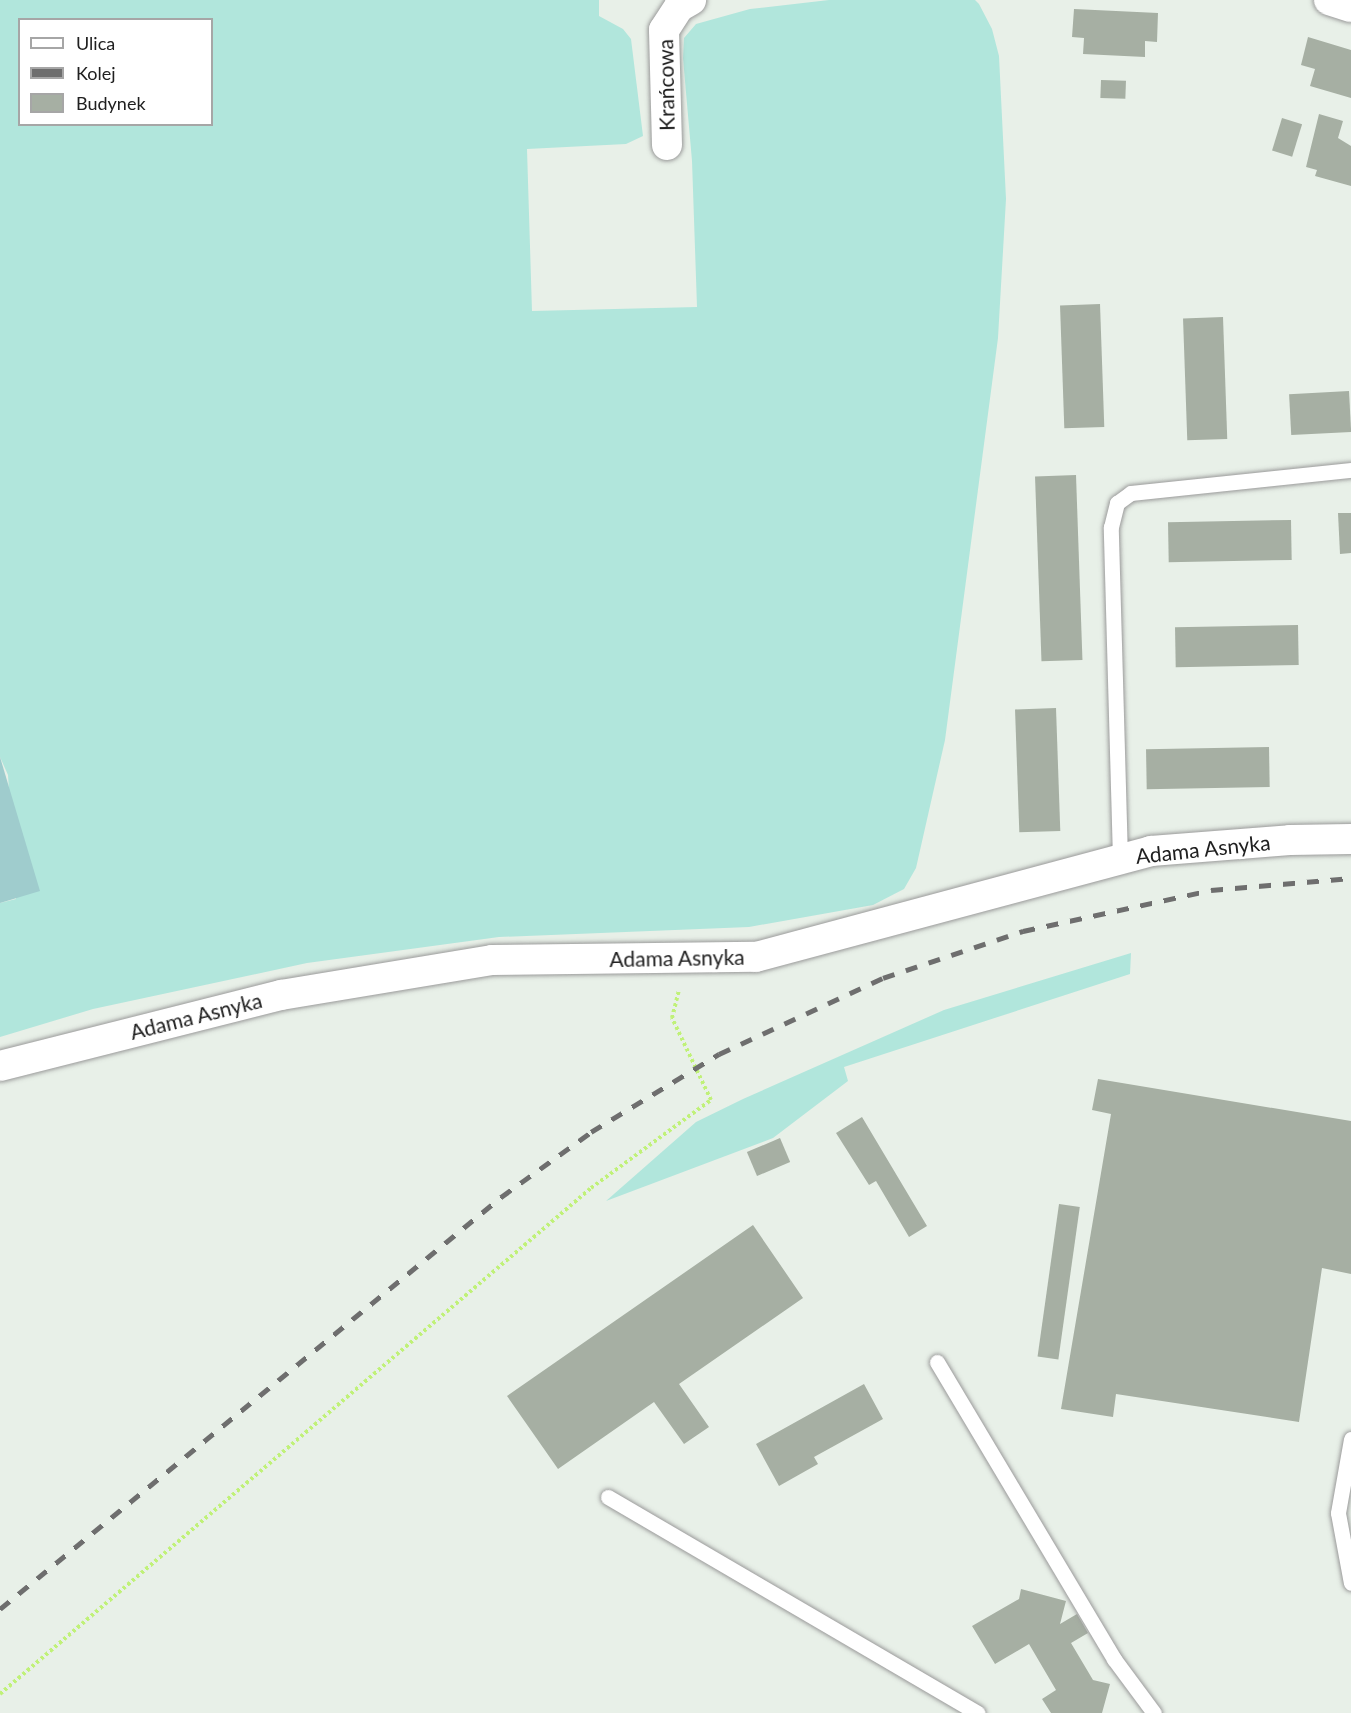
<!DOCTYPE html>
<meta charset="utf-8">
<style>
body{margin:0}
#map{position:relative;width:1351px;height:1713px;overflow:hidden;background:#e8f0e8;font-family:Lato,sans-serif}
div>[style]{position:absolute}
.grass>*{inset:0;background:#b1e6dc}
.forest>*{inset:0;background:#9fcccd}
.building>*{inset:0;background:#a6afa3;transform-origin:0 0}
.path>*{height:4px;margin-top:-2px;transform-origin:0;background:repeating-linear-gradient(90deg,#c0f178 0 3px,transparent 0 6px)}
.roads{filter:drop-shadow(0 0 2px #9a9a9a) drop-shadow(0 0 2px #9a9a9a)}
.lane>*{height:15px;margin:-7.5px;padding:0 7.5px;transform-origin:7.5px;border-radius:7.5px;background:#fff}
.street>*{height:30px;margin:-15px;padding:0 15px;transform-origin:15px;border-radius:15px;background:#fff}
.rail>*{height:4.5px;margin-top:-2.25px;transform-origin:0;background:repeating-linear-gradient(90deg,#6e6e6e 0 12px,transparent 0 24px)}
span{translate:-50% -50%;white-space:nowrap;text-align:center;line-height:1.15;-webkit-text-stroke:4.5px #fff;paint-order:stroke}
.street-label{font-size:21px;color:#202020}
.legend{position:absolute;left:18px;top:18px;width:195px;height:108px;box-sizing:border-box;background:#fff;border:2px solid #a6a6a6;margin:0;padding:8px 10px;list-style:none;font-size:18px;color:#202020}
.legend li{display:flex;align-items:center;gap:12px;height:30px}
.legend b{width:30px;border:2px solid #a6a6a6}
</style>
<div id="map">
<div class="grass">
<i style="clip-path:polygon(evenodd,0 0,599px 0,599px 16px,623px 29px,631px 39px,643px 136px,626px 144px,527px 149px,532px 311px,697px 307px,692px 161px,683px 58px,684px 38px,696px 24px,750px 9px,829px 0,975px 0,979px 4px,992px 29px,999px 56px,1006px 199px,998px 338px,945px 740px,916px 868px,904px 889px,873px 905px,749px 927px,499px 937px,307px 963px,93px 1009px,0 1037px,0 903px,16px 899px,8px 775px,0 757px,0 0,20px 20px,212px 20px,212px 124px,20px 124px,20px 20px)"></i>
<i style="clip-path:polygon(1131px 953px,1130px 974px,844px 1067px,848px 1081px,773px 1138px,606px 1201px,696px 1122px,743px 1099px,944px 1010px)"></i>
</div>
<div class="forest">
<i style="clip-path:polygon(0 757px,40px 891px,0 903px)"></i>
</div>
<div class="building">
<i style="clip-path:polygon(1074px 9px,1158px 13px,1157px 42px,1145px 41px,1145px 57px,1083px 54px,1084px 38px,1072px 37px)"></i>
<i style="clip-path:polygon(1308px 37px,1351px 50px,1351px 98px,1310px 86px,1315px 69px,1301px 65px)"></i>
<i style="left:1101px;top:80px;width:25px;height:18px;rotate:2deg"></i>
<i style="clip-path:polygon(1319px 114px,1343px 121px,1338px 138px,1351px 146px,1351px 186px,1315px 176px,1317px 170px,1306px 167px)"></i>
<i style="left:1282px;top:118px;width:21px;height:34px;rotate:17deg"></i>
<i style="left:1100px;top:304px;width:123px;height:40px;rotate:88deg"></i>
<i style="left:1223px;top:317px;width:122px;height:40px;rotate:88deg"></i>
<i style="left:1349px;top:391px;width:41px;height:60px;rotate:87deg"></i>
<i style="left:1076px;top:475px;width:185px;height:41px;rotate:88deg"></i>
<i style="clip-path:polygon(1338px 513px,1351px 513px,1351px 553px,1340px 554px)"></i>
<i style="left:1291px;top:520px;width:40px;height:123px;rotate:89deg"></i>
<i style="left:1298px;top:625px;width:40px;height:123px;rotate:89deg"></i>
<i style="left:1056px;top:708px;width:123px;height:41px;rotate:88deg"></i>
<i style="left:1269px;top:747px;width:40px;height:123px;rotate:89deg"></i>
<i style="clip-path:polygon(1098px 1079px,1351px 1121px,1351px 1274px,1322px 1268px,1299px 1422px,1116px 1394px,1113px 1417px,1061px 1409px,1111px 1114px,1092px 1110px)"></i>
<i style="clip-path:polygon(862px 1117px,927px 1226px,909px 1237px,876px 1181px,869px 1185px,836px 1133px)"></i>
<i style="left:780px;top:1138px;width:26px;height:36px;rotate:67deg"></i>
<i style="left:1059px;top:1204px;width:21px;height:154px;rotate:8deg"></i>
<i style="clip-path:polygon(753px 1225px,803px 1298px,679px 1384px,709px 1427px,684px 1444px,654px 1402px,558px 1469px,507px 1396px)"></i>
<i style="clip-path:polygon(864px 1384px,883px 1419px,814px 1457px,818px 1464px,779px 1486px,756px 1444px)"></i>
<i style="clip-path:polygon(1021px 1589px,1066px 1601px,1060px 1624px,1077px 1614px,1088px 1633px,1071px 1643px,1093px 1680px,1110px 1684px,1102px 1713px,1051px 1713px,1042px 1699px,1056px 1690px,1029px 1644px,995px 1664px,972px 1626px,1019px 1599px)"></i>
</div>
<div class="path">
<i style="left:0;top:1694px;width:778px;rotate:-40.57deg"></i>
<i style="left:591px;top:1188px;width:149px;rotate:-36.3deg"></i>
<i style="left:711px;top:1100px;width:91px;rotate:-115.4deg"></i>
<i style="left:672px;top:1018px;width:29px;rotate:-76deg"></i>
</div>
<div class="roads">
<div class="lane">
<i style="left:1120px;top:859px;width:332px;rotate:-91.6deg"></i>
<i style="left:1111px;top:527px;width:25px;rotate:-76deg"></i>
<i style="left:1117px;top:503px;width:17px;rotate:-36deg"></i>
<i style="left:1131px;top:493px;width:221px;rotate:-6deg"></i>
<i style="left:937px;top:1362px;width:346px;rotate:59.2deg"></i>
<i style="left:1114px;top:1659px;width:67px;rotate:53.5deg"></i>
<i style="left:1351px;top:1439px;width:75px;rotate:100deg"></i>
<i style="left:1338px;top:1513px;width:71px;rotate:79.5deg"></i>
<i style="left:608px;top:1497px;width:428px;rotate:30.3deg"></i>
</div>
<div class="street">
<i style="left:1329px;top:0;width:23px;rotate:18deg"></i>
<i style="left:667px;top:145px;width:115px;rotate:-91.5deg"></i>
<i style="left:664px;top:30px;width:27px;rotate:-57deg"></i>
<i style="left:679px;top:7px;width:14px;rotate:-30deg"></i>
<i style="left:0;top:1066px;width:290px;rotate:-14.2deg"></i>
<i style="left:281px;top:995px;width:214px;rotate:-9.4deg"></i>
<i style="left:492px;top:960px;width:264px;rotate:-0.7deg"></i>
<i style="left:756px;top:957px;width:409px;rotate:-15deg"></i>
<i style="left:1151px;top:851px;width:139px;rotate:-4.5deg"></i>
<i style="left:1290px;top:840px;width:61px;rotate:-0.9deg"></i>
</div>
</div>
<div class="rail">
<i style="left:0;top:1609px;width:649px;rotate:-39.43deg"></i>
<i style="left:501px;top:1197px;width:111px;rotate:-35.8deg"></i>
<i style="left:591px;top:1132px;width:150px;rotate:-31.4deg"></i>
<i style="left:719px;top:1054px;width:181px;rotate:-24.9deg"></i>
<i style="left:883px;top:978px;width:148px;rotate:-18.6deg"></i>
<i style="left:1023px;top:931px;width:192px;rotate:-12.3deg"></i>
<i style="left:1211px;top:890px;width:141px;rotate:-4.9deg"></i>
</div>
<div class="street-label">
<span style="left:666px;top:85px;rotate:-91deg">Krańcowa</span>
<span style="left:1203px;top:849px;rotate:-6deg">Adama Asnyka</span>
<span style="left:677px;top:958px;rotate:-1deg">Adama Asnyka</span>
<span style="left:196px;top:1016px;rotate:-14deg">Adama Asnyka</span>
</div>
<ul class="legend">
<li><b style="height:8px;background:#fff"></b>Ulica</li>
<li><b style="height:8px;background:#6e6e6e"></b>Kolej</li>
<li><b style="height:16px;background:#a6afa3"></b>Budynek</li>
</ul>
</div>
